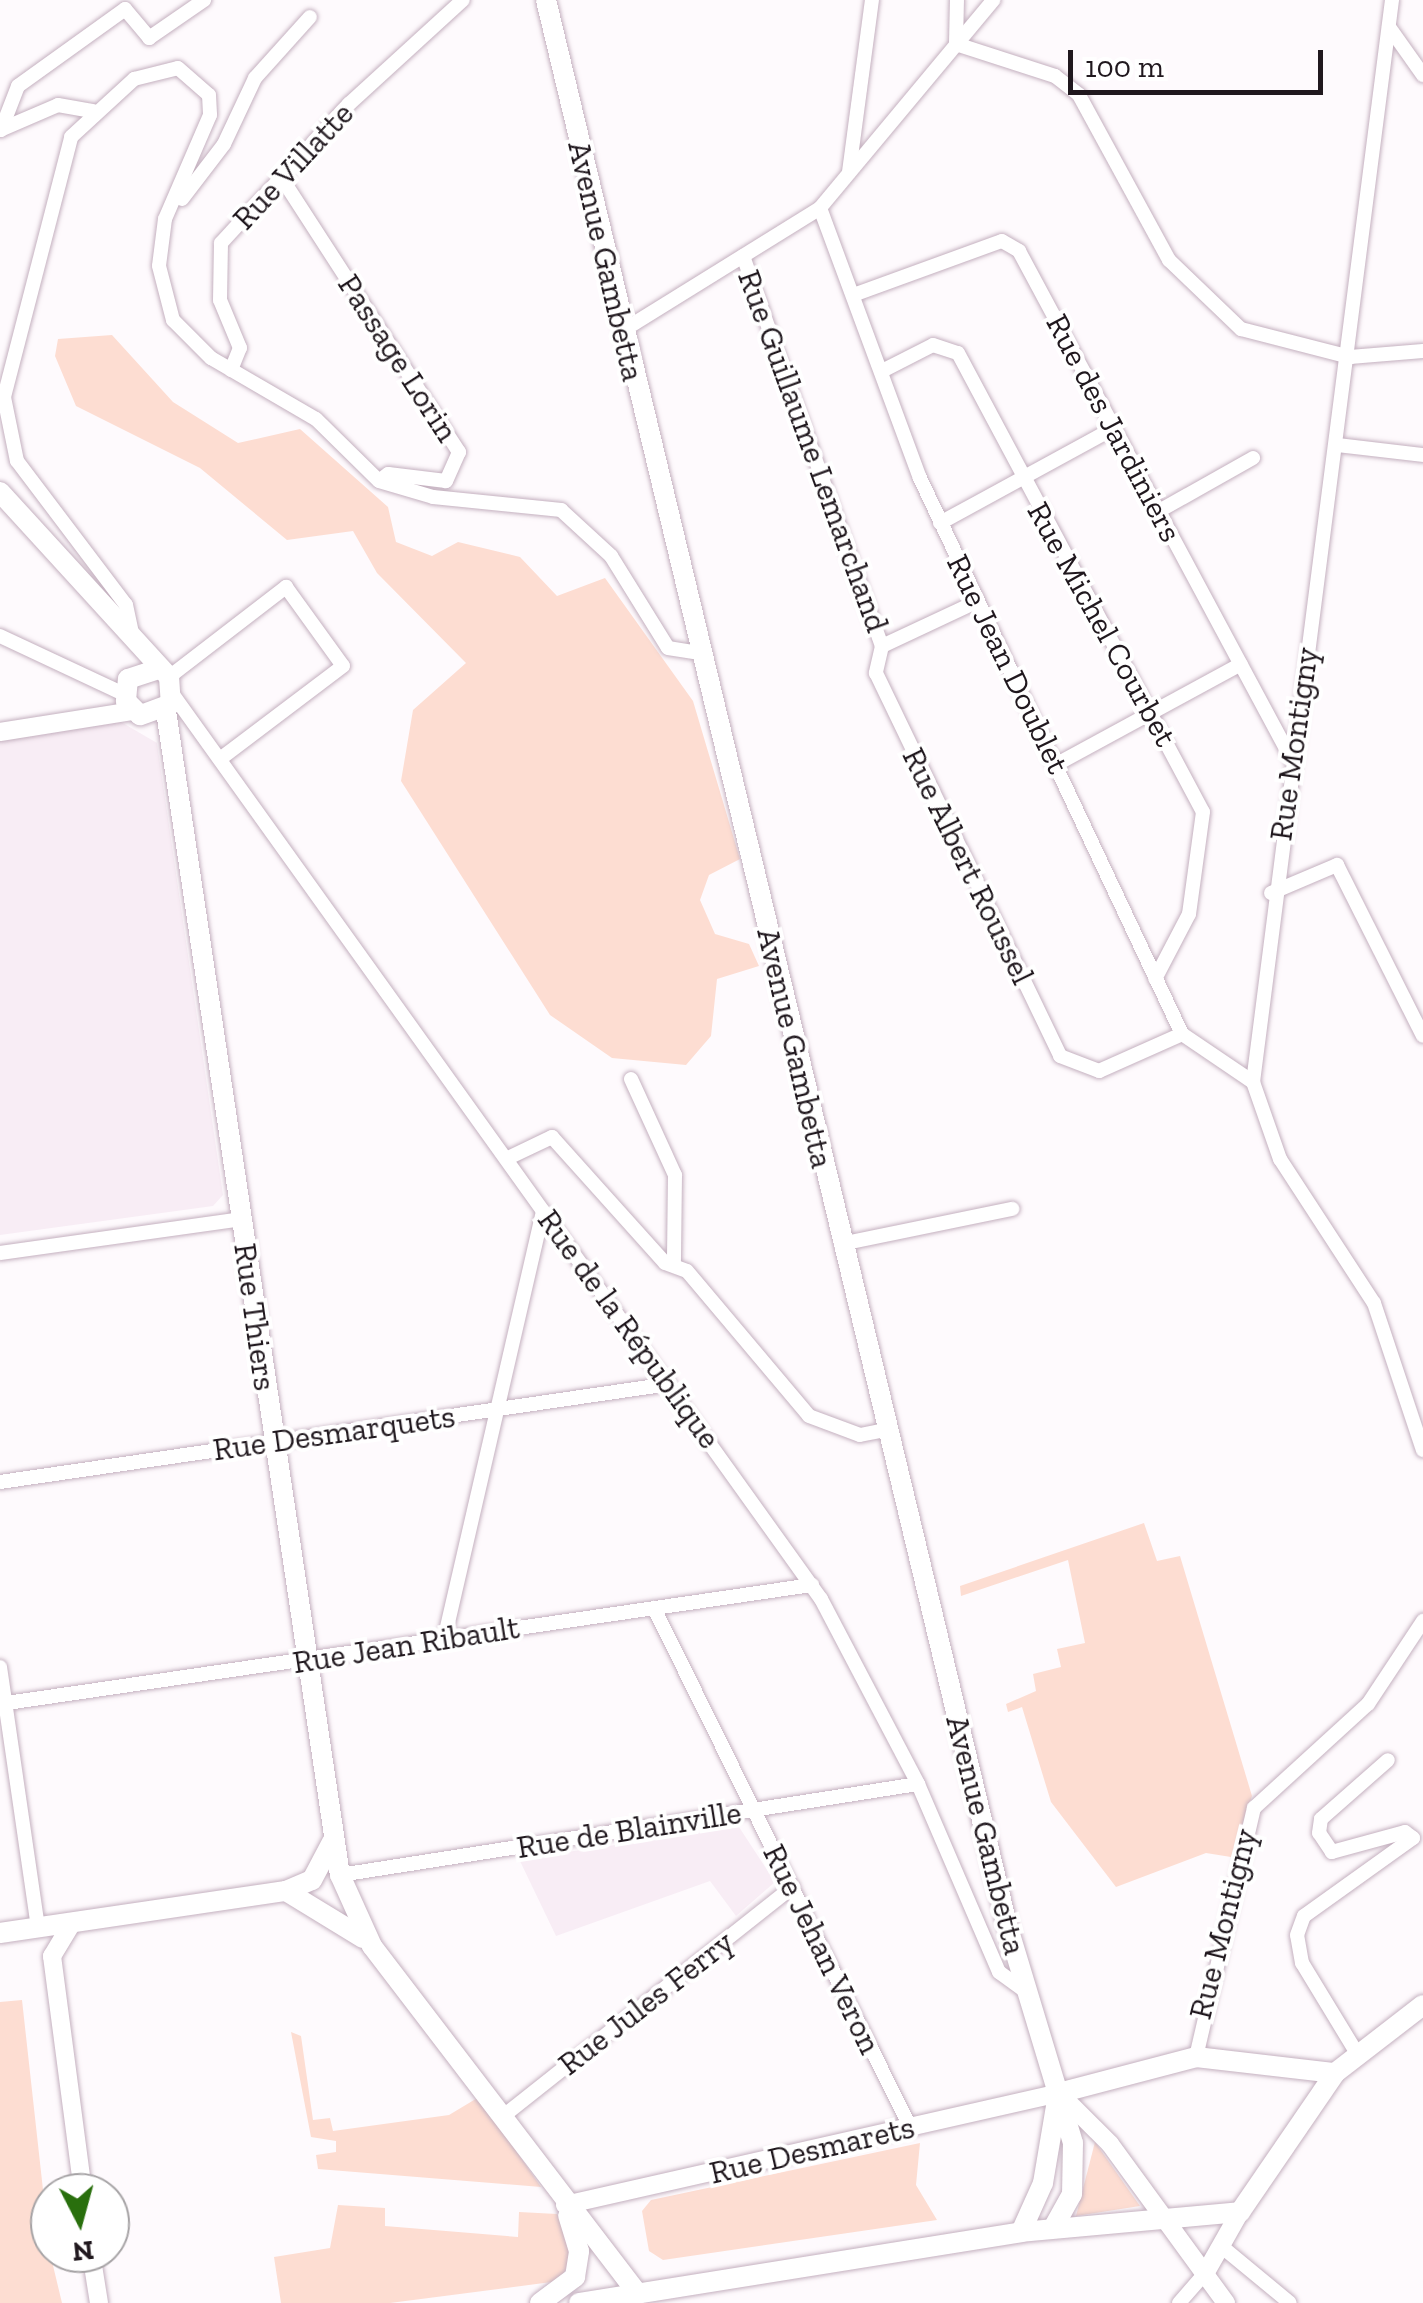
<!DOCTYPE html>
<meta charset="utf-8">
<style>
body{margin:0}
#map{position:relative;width:1423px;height:2303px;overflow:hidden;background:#fefafd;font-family:"Zilla Slab",serif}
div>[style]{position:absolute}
.built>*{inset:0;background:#f8edf5}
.green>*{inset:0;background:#fdddd2}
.roads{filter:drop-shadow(0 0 2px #c4b0bf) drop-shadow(0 0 2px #c4b0bf)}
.minor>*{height:14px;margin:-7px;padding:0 7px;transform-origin:7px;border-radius:7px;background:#fff}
.tertiary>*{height:18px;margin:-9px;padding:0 9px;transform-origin:9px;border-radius:9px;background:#fff}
.secondary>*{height:20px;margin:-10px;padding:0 10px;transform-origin:10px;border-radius:10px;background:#fff}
span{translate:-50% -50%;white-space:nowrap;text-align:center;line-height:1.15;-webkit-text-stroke:8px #fff;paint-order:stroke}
.street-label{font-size:32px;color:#20181e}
.north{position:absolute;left:30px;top:2173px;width:100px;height:100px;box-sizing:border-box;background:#fff;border:2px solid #a6a3a5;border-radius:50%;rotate:174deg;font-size:28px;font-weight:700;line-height:40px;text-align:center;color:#20181e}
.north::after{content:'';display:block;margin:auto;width:35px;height:45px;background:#296f0d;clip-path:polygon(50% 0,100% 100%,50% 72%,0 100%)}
.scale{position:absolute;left:1068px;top:50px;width:255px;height:45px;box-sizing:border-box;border:5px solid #20181e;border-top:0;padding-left:12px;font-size:30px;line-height:35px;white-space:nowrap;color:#20181e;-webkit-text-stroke:8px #fff;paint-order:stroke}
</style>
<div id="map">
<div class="built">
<i style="clip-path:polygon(121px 722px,157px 743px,223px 1195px,213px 1206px,0 1235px,0 740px)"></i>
<i style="clip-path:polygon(739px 1827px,775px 1882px,736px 1916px,710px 1881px,556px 1936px,519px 1859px)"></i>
</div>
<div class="green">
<i style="clip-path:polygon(112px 335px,173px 402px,238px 443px,300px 429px,388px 507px,396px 542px,432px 556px,458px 542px,520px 557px,557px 596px,605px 578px,693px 701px,740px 859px,709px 875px,700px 900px,715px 934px,749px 944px,759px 966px,717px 979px,711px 1036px,686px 1065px,612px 1058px,550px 1015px,401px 781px,413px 710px,466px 663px,377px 573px,353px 531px,287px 540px,200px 468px,76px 406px,55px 356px,58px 339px)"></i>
<i style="clip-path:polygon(1144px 1523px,1157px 1561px,1180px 1556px,1252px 1796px,1231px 1857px,1206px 1853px,1116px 1887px,1051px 1802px,1022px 1707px,1008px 1712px,1006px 1704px,1036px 1691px,1033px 1674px,1061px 1667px,1057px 1649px,1085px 1643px,1068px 1560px,961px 1596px,960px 1586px)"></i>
<i style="clip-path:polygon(22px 2000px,50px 2253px,62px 2303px,0 2303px,0 2002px)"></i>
<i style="clip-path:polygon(291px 2032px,301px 2036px,313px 2120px,330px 2118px,333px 2131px,449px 2115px,479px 2097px,541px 2187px,318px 2169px,316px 2155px,336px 2152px,336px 2141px,311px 2137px)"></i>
<i style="clip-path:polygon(1095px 2142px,1140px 2206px,1076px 2216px)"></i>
<i style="clip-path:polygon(920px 2143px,916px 2185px,937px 2220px,663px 2260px,649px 2251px,642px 2211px,651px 2200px)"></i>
<i style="clip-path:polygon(338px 2205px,385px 2208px,385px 2226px,518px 2237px,519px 2212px,557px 2214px,576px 2251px,559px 2281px,390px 2303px,281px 2303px,274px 2257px,330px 2248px)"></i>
</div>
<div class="roads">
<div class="minor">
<i style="left:1392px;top:0;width:1091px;rotate:97.32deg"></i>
<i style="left:1253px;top:1082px;width:82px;rotate:70.7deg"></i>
<i style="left:1280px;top:1159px;width:172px;rotate:56.9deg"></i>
<i style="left:1374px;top:1303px;width:155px;rotate:71.6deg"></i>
<i style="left:1389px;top:27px;width:59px;rotate:54.7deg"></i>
<i style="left:956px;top:43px;width:43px;rotate:-88.7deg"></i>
<i style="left:956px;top:44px;width:104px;rotate:17.9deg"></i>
<i style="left:1055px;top:76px;width:31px;rotate:38deg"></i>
<i style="left:1079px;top:95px;width:188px;rotate:61.4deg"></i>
<i style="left:1169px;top:260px;width:100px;rotate:43.8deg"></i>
<i style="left:1241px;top:329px;width:113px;rotate:14.4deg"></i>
<i style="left:1350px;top:357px;width:73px;rotate:-4.7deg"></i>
<i style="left:0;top:130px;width:63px;rotate:-23.3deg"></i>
<i style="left:58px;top:105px;width:36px;rotate:10deg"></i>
<i style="left:1px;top:130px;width:47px;rotate:-68.9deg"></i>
<i style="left:18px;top:86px;width:132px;rotate:-35.7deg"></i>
<i style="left:125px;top:9px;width:38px;rotate:50deg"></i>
<i style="left:149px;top:38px;width:67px;rotate:-34.6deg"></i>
<i style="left:849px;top:172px;width:174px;rotate:-82.4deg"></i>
<i style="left:281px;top:177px;width:328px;rotate:57.1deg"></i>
<i style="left:459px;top:452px;width:32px;rotate:114deg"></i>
<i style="left:446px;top:481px;width:58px;rotate:-173.1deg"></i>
<i style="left:388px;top:474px;width:11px;rotate:142deg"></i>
<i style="left:182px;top:199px;width:69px;rotate:-52.6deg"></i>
<i style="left:224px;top:144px;width:73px;rotate:-64.8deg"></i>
<i style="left:255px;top:78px;width:82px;rotate:-48deg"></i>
<i style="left:820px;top:208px;width:288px;rotate:69.7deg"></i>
<i style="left:920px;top:478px;width:615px;rotate:64.77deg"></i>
<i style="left:1182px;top:1034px;width:86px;rotate:34.1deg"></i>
<i style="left:743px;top:256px;width:414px;rotate:70.4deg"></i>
<i style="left:856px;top:294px;width:155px;rotate:-20deg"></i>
<i style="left:1002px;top:241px;width:20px;rotate:30deg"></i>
<i style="left:1019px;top:251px;width:578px;rotate:61.79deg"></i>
<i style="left:622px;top:331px;width:233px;rotate:-31.8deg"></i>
<i style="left:820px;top:208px;width:271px;rotate:-50.2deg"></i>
<i style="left:231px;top:370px;width:24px;rotate:-68deg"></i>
<i style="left:240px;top:348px;width:52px;rotate:-112.6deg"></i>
<i style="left:220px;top:300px;width:57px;rotate:-89deg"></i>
<i style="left:221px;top:243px;width:189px;rotate:-47.4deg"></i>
<i style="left:349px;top:104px;width:154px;rotate:-42.4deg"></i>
<i style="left:882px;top:371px;width:57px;rotate:-27deg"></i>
<i style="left:933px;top:345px;width:26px;rotate:18deg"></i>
<i style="left:958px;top:353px;width:520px;rotate:61.91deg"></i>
<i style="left:1203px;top:812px;width:103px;rotate:97.8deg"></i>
<i style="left:1189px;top:914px;width:73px;rotate:117.6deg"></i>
<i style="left:1338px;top:445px;width:86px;rotate:6.7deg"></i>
<i style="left:1159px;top:511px;width:108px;rotate:-29.4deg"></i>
<i style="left:940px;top:523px;width:198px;rotate:-28.6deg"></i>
<i style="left:976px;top:602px;width:104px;rotate:154.9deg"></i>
<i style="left:882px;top:646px;width:28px;rotate:103deg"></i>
<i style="left:876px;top:673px;width:425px;rotate:64.3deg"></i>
<i style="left:1060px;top:1056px;width:42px;rotate:21deg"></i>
<i style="left:1099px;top:1071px;width:91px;rotate:-24deg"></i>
<i style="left:132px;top:633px;width:29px;rotate:-102deg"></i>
<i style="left:126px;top:605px;width:181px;rotate:-127.1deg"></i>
<i style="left:17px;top:461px;width:65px;rotate:-101.5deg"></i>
<i style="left:4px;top:397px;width:268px;rotate:-75.5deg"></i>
<i style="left:71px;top:137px;width:86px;rotate:-42.6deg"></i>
<i style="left:134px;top:79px;width:45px;rotate:-14deg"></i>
<i style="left:178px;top:68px;width:41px;rotate:41.1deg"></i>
<i style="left:209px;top:95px;width:20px;rotate:87deg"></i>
<i style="left:210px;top:115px;width:113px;rotate:113.4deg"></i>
<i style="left:165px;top:219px;width:47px;rotate:97.3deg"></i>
<i style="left:159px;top:266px;width:56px;rotate:75.5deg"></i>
<i style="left:173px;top:320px;width:54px;rotate:45deg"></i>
<i style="left:211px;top:358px;width:121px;rotate:30.2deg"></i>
<i style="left:316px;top:419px;width:88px;rotate:44.5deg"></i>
<i style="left:379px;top:481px;width:56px;rotate:16.5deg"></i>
<i style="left:433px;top:497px;width:129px;rotate:5.8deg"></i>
<i style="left:561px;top:510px;width:68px;rotate:42.6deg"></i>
<i style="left:611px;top:556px;width:108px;rotate:58.2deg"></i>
<i style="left:668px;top:648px;width:31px;rotate:9deg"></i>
<i style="left:0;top:636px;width:137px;rotate:25.1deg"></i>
<i style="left:169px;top:677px;width:148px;rotate:-37.6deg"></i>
<i style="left:286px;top:587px;width:97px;rotate:54.2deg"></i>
<i style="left:343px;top:666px;width:154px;rotate:142.9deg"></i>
<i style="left:174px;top:696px;width:1111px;rotate:54.38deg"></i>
<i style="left:821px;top:1599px;width:209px;rotate:62.3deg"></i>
<i style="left:918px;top:1784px;width:205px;rotate:66.7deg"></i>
<i style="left:999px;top:1972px;width:34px;rotate:36deg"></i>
<i style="left:1057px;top:764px;width:209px;rotate:-28.5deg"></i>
<i style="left:1271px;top:893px;width:72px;rotate:-23deg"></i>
<i style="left:1337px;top:865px;width:191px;rotate:63.3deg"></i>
<i style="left:631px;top:1079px;width:106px;rotate:65.4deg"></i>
<i style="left:675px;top:1175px;width:87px;rotate:90.7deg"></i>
<i style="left:508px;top:1158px;width:49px;rotate:-25.5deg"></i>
<i style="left:552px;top:1137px;width:169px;rotate:48.1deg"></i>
<i style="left:665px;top:1263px;width:23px;rotate:20deg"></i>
<i style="left:687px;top:1271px;width:189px;rotate:49.9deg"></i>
<i style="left:809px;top:1416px;width:54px;rotate:20.4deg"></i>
<i style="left:860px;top:1435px;width:25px;rotate:-11deg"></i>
<i style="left:841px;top:1244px;width:175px;rotate:-11.6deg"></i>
<i style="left:0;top:1253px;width:243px;rotate:-8deg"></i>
<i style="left:0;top:1482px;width:676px;rotate:-8.33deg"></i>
<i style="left:654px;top:1608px;width:581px;rotate:63.74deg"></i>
<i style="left:444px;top:1640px;width:440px;rotate:-77deg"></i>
<i style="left:0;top:1667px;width:264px;rotate:81.7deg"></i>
<i style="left:0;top:1704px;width:821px;rotate:-8.34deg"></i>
<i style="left:340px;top:1875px;width:585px;rotate:-8.95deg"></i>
<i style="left:1358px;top:2055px;width:108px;rotate:-121.3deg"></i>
<i style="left:1302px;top:1963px;width:28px;rotate:-100deg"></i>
<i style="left:1297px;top:1935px;width:20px;rotate:-70deg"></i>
<i style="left:1304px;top:1916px;width:134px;rotate:-35.6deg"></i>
<i style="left:1413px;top:1838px;width:10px;rotate:-143deg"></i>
<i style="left:1405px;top:1832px;width:76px;rotate:164.7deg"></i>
<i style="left:1332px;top:1852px;width:23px;rotate:-124deg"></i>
<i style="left:1319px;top:1833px;width:14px;rotate:-82deg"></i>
<i style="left:1321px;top:1819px;width:89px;rotate:-41.4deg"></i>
<i style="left:1196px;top:2057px;width:256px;rotate:-76.9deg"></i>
<i style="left:1254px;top:1808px;width:154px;rotate:-42.4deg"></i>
<i style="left:1368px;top:1704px;width:100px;rotate:-56.5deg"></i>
<i style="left:501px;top:2118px;width:372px;rotate:-38.4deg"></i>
<i style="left:1221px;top:2246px;width:89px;rotate:39.6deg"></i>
<i style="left:1179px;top:2303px;width:41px;rotate:-48.9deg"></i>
</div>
<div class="tertiary">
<i style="left:0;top:732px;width:135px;rotate:-9deg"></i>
<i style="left:72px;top:1923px;width:39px;rotate:121deg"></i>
<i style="left:52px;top:1956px;width:239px;rotate:82.5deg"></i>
<i style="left:565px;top:2205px;width:507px;rotate:-12.77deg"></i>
<i style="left:1059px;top:2093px;width:72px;rotate:45deg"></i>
<i style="left:1110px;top:2144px;width:197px;rotate:53.9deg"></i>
<i style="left:91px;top:2253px;width:51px;rotate:80.9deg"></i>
<i style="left:1206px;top:2272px;width:69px;rotate:-60.5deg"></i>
</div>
<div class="secondary">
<i style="left:546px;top:0;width:1975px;rotate:76.53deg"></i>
<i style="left:1006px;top:1921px;width:232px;rotate:73.2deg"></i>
<i style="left:1073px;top:2143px;width:51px;rotate:91.1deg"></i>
<i style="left:1072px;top:2194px;width:39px;rotate:119deg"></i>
<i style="left:0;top:492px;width:251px;rotate:47.6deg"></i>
<i style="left:169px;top:677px;width:27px;rotate:86deg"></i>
<i style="left:171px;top:704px;width:33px;rotate:160deg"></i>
<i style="left:140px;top:715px;width:20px;rotate:-135deg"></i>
<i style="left:126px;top:701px;width:22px;rotate:-85deg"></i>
<i style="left:128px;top:679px;width:33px;rotate:-18deg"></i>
<i style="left:166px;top:711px;width:1177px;rotate:81.5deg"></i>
<i style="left:340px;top:1875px;width:78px;rotate:65.7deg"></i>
<i style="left:372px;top:1946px;width:438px;rotate:52.6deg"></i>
<i style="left:286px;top:1891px;width:28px;rotate:-23deg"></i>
<i style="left:312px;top:1880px;width:43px;rotate:-62.2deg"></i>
<i style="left:0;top:1933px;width:289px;rotate:-8.4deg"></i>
<i style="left:286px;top:1891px;width:90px;rotate:31.4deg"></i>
<i style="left:1059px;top:2093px;width:142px;rotate:-14.7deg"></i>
<i style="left:1196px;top:2057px;width:140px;rotate:6.6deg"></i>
<i style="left:1021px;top:2232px;width:54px;rotate:-65.8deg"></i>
<i style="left:1043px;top:2183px;width:84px;rotate:-80.4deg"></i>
<i style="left:540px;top:2303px;width:44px;rotate:-36.6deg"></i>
<i style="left:575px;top:2277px;width:26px;rotate:-81deg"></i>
<i style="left:579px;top:2251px;width:37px;rotate:-107deg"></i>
<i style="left:579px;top:2303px;width:448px;rotate:-9.1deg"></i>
<i style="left:1021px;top:2232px;width:220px;rotate:-5.2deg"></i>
<i style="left:1240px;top:2212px;width:168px;rotate:-55.6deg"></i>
<i style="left:1335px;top:2073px;width:111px;rotate:-37.7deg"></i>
</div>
</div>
<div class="street-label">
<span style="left:293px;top:166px;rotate:-47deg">Rue Villatte</span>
<span style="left:606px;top:261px;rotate:77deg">Avenue Gambetta</span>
<span style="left:398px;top:358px;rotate:57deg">Passage Lorin</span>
<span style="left:1114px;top:428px;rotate:62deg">Rue des Jardiniers</span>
<span style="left:813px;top:451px;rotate:70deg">Rue Guillaume Lemarchand</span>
<span style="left:1102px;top:624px;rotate:61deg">Rue Michel Courbet</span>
<span style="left:1008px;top:664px;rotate:64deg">Rue Jean Doublet</span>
<span style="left:1294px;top:744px;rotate:-82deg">Rue Montigny</span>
<span style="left:968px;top:866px;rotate:64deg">Rue Albert Roussel</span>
<span style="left:795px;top:1048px;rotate:77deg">Avenue Gambetta</span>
<span style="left:255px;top:1317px;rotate:82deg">Rue Thiers</span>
<span style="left:629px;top:1329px;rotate:54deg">Rue de la République</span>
<span style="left:334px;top:1433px;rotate:-8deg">Rue Desmarquets</span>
<span style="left:406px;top:1645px;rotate:-9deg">Rue Jean Ribault</span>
<span style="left:629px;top:1830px;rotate:-9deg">Rue de Blainville</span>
<span style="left:986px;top:1835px;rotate:76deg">Avenue Gambetta</span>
<span style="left:1223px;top:1924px;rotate:-76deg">Rue Montigny</span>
<span style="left:822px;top:1949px;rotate:64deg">Rue Jehan Veron</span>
<span style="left:646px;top:2003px;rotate:-38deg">Rue Jules Ferry</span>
<span style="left:812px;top:2150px;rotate:-13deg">Rue Desmarets</span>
</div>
<div class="north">N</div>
<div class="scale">100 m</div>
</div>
